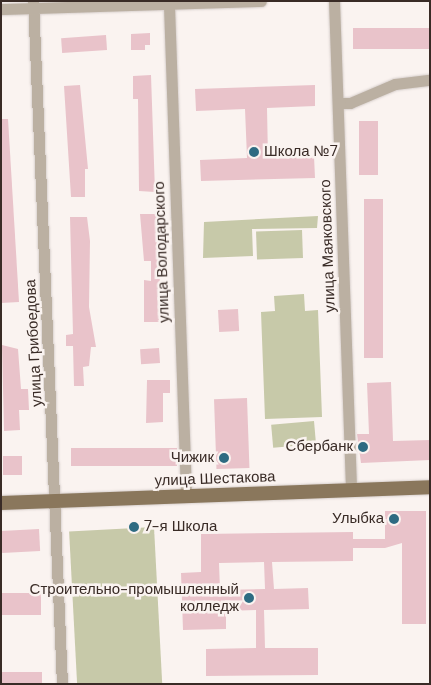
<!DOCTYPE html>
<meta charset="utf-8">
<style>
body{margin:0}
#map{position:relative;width:431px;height:685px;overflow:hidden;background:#faf3f0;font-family:"DM Sans",sans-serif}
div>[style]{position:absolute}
.green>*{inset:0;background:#c7c9a9;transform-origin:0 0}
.building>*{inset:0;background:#e9c3ca;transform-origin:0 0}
.roads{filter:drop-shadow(0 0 1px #d7cfcc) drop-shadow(0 0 1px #d7cfcc)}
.minor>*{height:11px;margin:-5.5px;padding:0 5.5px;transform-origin:5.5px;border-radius:5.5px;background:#bbb0a2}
.major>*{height:14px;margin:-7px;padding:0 7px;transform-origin:7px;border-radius:7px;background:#8a775c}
.dots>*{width:14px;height:14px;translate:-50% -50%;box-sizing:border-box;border:2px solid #faf3f0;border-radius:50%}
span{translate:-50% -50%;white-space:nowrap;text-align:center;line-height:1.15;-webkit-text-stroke:5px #faf3f0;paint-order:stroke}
.poi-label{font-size:15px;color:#392b26}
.left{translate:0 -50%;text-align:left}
.right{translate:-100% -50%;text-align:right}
.street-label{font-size:15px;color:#392b26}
.frame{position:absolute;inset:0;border:2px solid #392b26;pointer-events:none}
</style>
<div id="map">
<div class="green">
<i style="clip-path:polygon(318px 216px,317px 228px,252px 229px,253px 256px,203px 258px,204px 222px)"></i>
<i style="left:302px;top:230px;width:28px;height:46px;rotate:88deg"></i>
<i style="clip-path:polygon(304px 294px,305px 311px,318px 310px,322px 417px,265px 419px,261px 312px,275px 311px,274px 296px)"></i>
<i style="left:314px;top:421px;width:23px;height:43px;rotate:85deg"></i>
<i style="left:154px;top:527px;width:157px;height:85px;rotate:87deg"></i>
</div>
<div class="building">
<i style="left:430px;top:28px;width:21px;height:77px;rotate:90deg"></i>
<i style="clip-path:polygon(150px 33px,150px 45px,145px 45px,145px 50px,131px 50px,131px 34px)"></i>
<i style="left:106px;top:35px;width:15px;height:45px;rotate:86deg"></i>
<i style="clip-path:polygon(151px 75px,155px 192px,139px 191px,138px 99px,133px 99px,133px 76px)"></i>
<i style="clip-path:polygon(80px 85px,88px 169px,85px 169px,85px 197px,71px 197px,64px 86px)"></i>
<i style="clip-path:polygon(315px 85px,315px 106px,267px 108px,268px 158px,314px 156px,315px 178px,201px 181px,200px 160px,247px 158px,245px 109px,196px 111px,195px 89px)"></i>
<i style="clip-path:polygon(1px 119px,8px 119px,19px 302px,1px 303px)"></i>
<i style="left:359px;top:121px;width:19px;height:54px"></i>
<i style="left:364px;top:199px;width:19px;height:159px"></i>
<i style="clip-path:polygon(140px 214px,157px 214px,159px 254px,165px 254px,165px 269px,160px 269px,159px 322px,144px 322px,144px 280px,151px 281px,151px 261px,144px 261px)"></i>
<i style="clip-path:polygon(70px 217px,87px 217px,90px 241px,89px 307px,96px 347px,91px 347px,89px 366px,83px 367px,84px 386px,74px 386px,73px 346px,66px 346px,66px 335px,73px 334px)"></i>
<i style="left:238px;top:309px;width:22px;height:20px;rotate:87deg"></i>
<i style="clip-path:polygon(2px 345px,18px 349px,21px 389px,28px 389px,29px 410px,19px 410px,20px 430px,4px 431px)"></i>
<i style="left:159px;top:348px;width:15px;height:19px;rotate:86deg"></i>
<i style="clip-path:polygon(147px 380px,170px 380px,170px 393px,163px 393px,163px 422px,146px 423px)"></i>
<i style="clip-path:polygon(391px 382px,393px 441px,430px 440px,430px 460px,361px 463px,357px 434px,369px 434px,367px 383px)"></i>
<i style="left:247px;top:398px;width:70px;height:33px;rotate:88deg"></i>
<i style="left:177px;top:448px;width:18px;height:106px;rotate:90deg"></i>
<i style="left:3px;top:456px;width:19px;height:19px"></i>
<i style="clip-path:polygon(evenodd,385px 511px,426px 511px,426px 624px,402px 624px,402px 543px,385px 548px,353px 548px,353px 561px,272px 562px,274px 589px,308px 588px,309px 609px,264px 610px,265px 648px,318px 648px,318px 675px,206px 676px,206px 649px,256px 648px,256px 610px,226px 611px,226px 629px,183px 630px,181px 573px,201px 572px,201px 534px,353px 532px,353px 539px,385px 539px,385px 511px,264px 562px,265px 589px,220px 590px,219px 563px,264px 562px)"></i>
<i style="left:39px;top:529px;width:22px;height:38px;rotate:87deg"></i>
<i style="left:1px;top:593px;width:40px;height:22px"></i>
<i style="left:1px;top:672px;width:41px;height:12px"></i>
</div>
<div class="roads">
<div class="minor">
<i style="left:33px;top:1px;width:684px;rotate:87.57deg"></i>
<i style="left:334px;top:1px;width:489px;rotate:88deg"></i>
<i style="left:169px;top:6px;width:490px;rotate:88deg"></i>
<i style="left:1px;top:9px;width:260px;rotate:-1.8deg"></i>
<i style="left:338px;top:103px;width:12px"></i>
<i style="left:350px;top:103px;width:49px;rotate:-22.9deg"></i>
<i style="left:395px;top:84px;width:35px;rotate:-7deg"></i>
</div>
<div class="major">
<i style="left:1px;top:503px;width:429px;rotate:-2.1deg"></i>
</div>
</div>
<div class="dots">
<i style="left:254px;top:152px;background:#2e6b82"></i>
<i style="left:363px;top:447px;background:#2e6b82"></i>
<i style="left:224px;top:458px;background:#2e6b82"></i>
<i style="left:394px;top:519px;background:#2e6b82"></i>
<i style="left:134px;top:527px;background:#2e6b82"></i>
<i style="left:249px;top:598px;background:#2e6b82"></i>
</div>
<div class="poi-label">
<span class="left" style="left:264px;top:152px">Школа №7</span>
<span class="right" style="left:353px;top:447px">Сбербанк</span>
<span class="right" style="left:214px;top:458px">Чижик</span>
<span class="right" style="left:384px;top:519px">Улыбка</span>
<span class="left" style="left:144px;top:527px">7-я Школа</span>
<span class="right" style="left:239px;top:598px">Строительно-промышленный<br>колледж</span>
</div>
<div class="street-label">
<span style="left:328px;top:246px;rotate:-92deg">улица Маяковского</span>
<span style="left:162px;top:252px;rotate:-92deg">улица Володарского</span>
<span style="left:34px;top:343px;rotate:-93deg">улица Грибоедова</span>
<span style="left:215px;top:479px;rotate:-2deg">улица Шестакова</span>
</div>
<div class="frame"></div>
</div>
